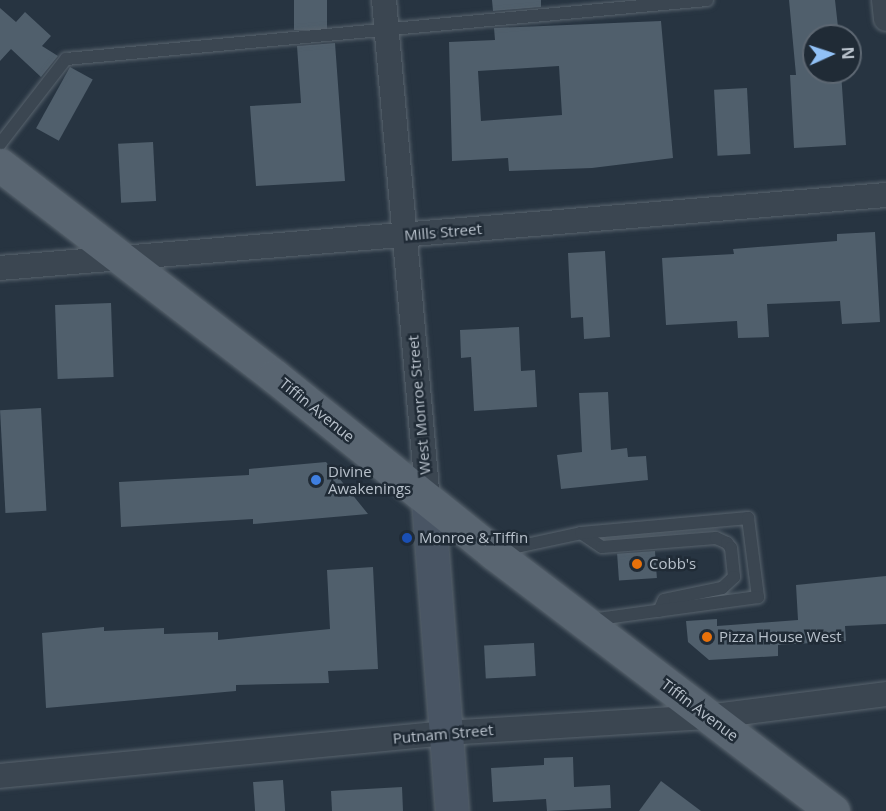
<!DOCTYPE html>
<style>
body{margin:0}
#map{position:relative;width:886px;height:811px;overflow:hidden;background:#273441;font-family:"Open Sans",sans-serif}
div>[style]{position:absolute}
.building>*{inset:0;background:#505f6c;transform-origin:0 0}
.roads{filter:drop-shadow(0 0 2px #59646e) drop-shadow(0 0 2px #59646e)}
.service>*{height:12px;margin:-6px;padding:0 6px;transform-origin:6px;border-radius:6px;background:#3b4651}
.minor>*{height:24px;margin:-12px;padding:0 12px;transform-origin:12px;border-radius:12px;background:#3b4651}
.secondary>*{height:33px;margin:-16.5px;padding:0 16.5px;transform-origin:16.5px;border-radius:16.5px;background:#495564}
.primary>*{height:33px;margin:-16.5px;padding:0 16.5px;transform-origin:16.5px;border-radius:16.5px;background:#596571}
.dots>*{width:16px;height:16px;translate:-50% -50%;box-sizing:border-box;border:3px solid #202b36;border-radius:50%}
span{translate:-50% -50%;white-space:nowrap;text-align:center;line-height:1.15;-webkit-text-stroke:5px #202b36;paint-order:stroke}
.street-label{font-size:15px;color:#b8c1cb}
.poi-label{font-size:15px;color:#b8c1cb}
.left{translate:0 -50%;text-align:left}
.north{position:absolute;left:802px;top:24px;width:60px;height:60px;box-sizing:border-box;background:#202b36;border:2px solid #5d6772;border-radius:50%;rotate:87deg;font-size:16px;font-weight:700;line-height:24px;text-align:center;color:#b8c1cb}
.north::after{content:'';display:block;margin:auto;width:21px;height:27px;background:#91c1f6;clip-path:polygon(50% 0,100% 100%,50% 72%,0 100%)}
</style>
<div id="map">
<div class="building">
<i style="left:294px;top:0;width:33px;height:30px"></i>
<i style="clip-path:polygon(492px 0,541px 0,541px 7px,493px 11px)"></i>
<i style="clip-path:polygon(789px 0,835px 0,839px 36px,814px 36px,814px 72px,841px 72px,846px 145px,794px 148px,790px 75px,796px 75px)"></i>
<i style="clip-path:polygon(0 8px,16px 22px,25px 12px,51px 36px,42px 46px,58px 56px,41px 77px,11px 49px,0 61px)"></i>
<i style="clip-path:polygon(evenodd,661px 21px,673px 158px,592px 168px,509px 171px,508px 158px,452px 161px,449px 42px,495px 40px,494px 28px,661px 21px,559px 66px,562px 115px,481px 121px,478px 71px,559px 66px)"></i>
<i style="clip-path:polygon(335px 43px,345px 181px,256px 186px,250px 106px,301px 103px,297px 46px)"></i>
<i style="left:70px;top:67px;width:26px;height:70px;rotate:29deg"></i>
<i style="left:747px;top:88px;width:66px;height:33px;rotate:87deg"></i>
<i style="left:153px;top:142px;width:59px;height:35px;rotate:87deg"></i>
<i style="clip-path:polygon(875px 232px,880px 322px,842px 324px,840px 301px,767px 304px,769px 337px,738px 338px,737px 321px,666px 325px,662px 258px,734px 254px,733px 249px,837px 241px,837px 234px)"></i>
<i style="clip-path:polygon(605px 251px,610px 337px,584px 339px,583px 317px,571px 318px,568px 253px)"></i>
<i style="left:111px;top:303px;width:74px;height:56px;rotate:88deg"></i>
<i style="clip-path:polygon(519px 327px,521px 371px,535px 370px,537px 407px,474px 411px,471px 357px,461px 358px,460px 330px)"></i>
<i style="clip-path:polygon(608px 392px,611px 450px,627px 448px,628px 457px,646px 456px,648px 480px,561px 489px,557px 455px,582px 452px,579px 393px)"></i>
<i style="left:41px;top:408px;width:103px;height:41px;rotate:87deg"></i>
<i style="clip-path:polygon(326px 462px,368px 514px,253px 524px,253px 519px,121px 527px,119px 482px,249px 475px,249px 469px)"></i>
<i style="left:655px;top:551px;width:27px;height:38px;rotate:86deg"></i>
<i style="clip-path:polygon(373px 567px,378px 669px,328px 671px,329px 683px,236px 685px,236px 691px,46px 708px,42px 633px,104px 627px,104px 631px,164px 628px,164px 634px,218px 632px,218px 640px,330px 629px,327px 570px)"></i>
<i style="clip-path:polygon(886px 576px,886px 624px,845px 626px,846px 641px,778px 645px,778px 656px,709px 660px,688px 642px,686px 621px,717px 619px,717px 626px,798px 620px,796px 585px)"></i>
<i style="left:534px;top:643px;width:33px;height:50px;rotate:87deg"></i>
<i style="clip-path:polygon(573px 757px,574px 787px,610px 785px,611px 808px,547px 811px,546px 799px,493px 802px,491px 768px,544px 765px,544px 758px)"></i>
<i style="left:283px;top:780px;width:31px;height:30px;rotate:86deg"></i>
<i style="clip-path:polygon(661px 781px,701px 811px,639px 811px)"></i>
<i style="clip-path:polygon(402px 787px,403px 811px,332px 811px,331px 791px)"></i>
</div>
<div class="roads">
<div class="service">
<i style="left:0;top:144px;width:108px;rotate:-52.2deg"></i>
<i style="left:66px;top:59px;width:644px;rotate:-5.26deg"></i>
<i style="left:581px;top:533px;width:25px;rotate:34deg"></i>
<i style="left:602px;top:547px;width:114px;rotate:-4.5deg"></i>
<i style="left:716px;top:538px;width:12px;rotate:24deg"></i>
<i style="left:727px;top:543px;width:6px;rotate:51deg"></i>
<i style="left:731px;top:548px;width:29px;rotate:84deg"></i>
<i style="left:734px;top:577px;width:16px;rotate:137deg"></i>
<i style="left:722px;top:588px;width:59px;rotate:168.3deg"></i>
<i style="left:664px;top:600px;width:12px;rotate:114deg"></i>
<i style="left:498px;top:551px;width:85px;rotate:-12.2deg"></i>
<i style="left:581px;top:533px;width:168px;rotate:-5.1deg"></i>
<i style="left:748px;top:518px;width:80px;rotate:82.8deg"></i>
<i style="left:758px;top:597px;width:169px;rotate:172.2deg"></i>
</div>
<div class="minor">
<i style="left:384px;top:0;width:503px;rotate:84.98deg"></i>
<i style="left:884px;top:0;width:19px;rotate:84deg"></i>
<i style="left:0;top:268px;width:889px;rotate:-4.71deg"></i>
<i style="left:0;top:776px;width:447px;rotate:-5.5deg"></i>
<i style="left:445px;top:733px;width:262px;rotate:-3.5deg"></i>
<i style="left:707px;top:717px;width:180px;rotate:-7.3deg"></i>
</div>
<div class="secondary">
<i style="left:428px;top:501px;width:311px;rotate:85.6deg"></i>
</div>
<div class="primary">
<i style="left:0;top:165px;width:346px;rotate:37.6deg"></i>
<i style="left:274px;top:376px;width:282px;rotate:38.8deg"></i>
<i style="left:494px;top:553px;width:426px;rotate:37.3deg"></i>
</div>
</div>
<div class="dots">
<i style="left:316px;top:480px;background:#3f7fe0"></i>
<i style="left:407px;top:538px;background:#1a4fb4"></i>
<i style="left:637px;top:564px;background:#e8710a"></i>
<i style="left:707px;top:637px;background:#e8710a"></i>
</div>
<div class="street-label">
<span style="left:443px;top:232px;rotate:-5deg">Mills Street</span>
<span style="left:419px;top:405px;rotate:-95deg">West Monroe Street</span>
<span style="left:317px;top:410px;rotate:39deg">Tiffin Avenue</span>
<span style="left:700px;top:710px;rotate:37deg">Tiffin Avenue</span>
<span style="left:443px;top:734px;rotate:-5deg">Putnam Street</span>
</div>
<div class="poi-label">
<span class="left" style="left:328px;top:480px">Divine<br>Awakenings</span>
<span class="left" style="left:419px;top:538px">Monroe &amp; Tiffin</span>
<span class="left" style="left:649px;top:564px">Cobb's</span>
<span class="left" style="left:719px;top:637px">Pizza House West</span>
</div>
<div class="north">N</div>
</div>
